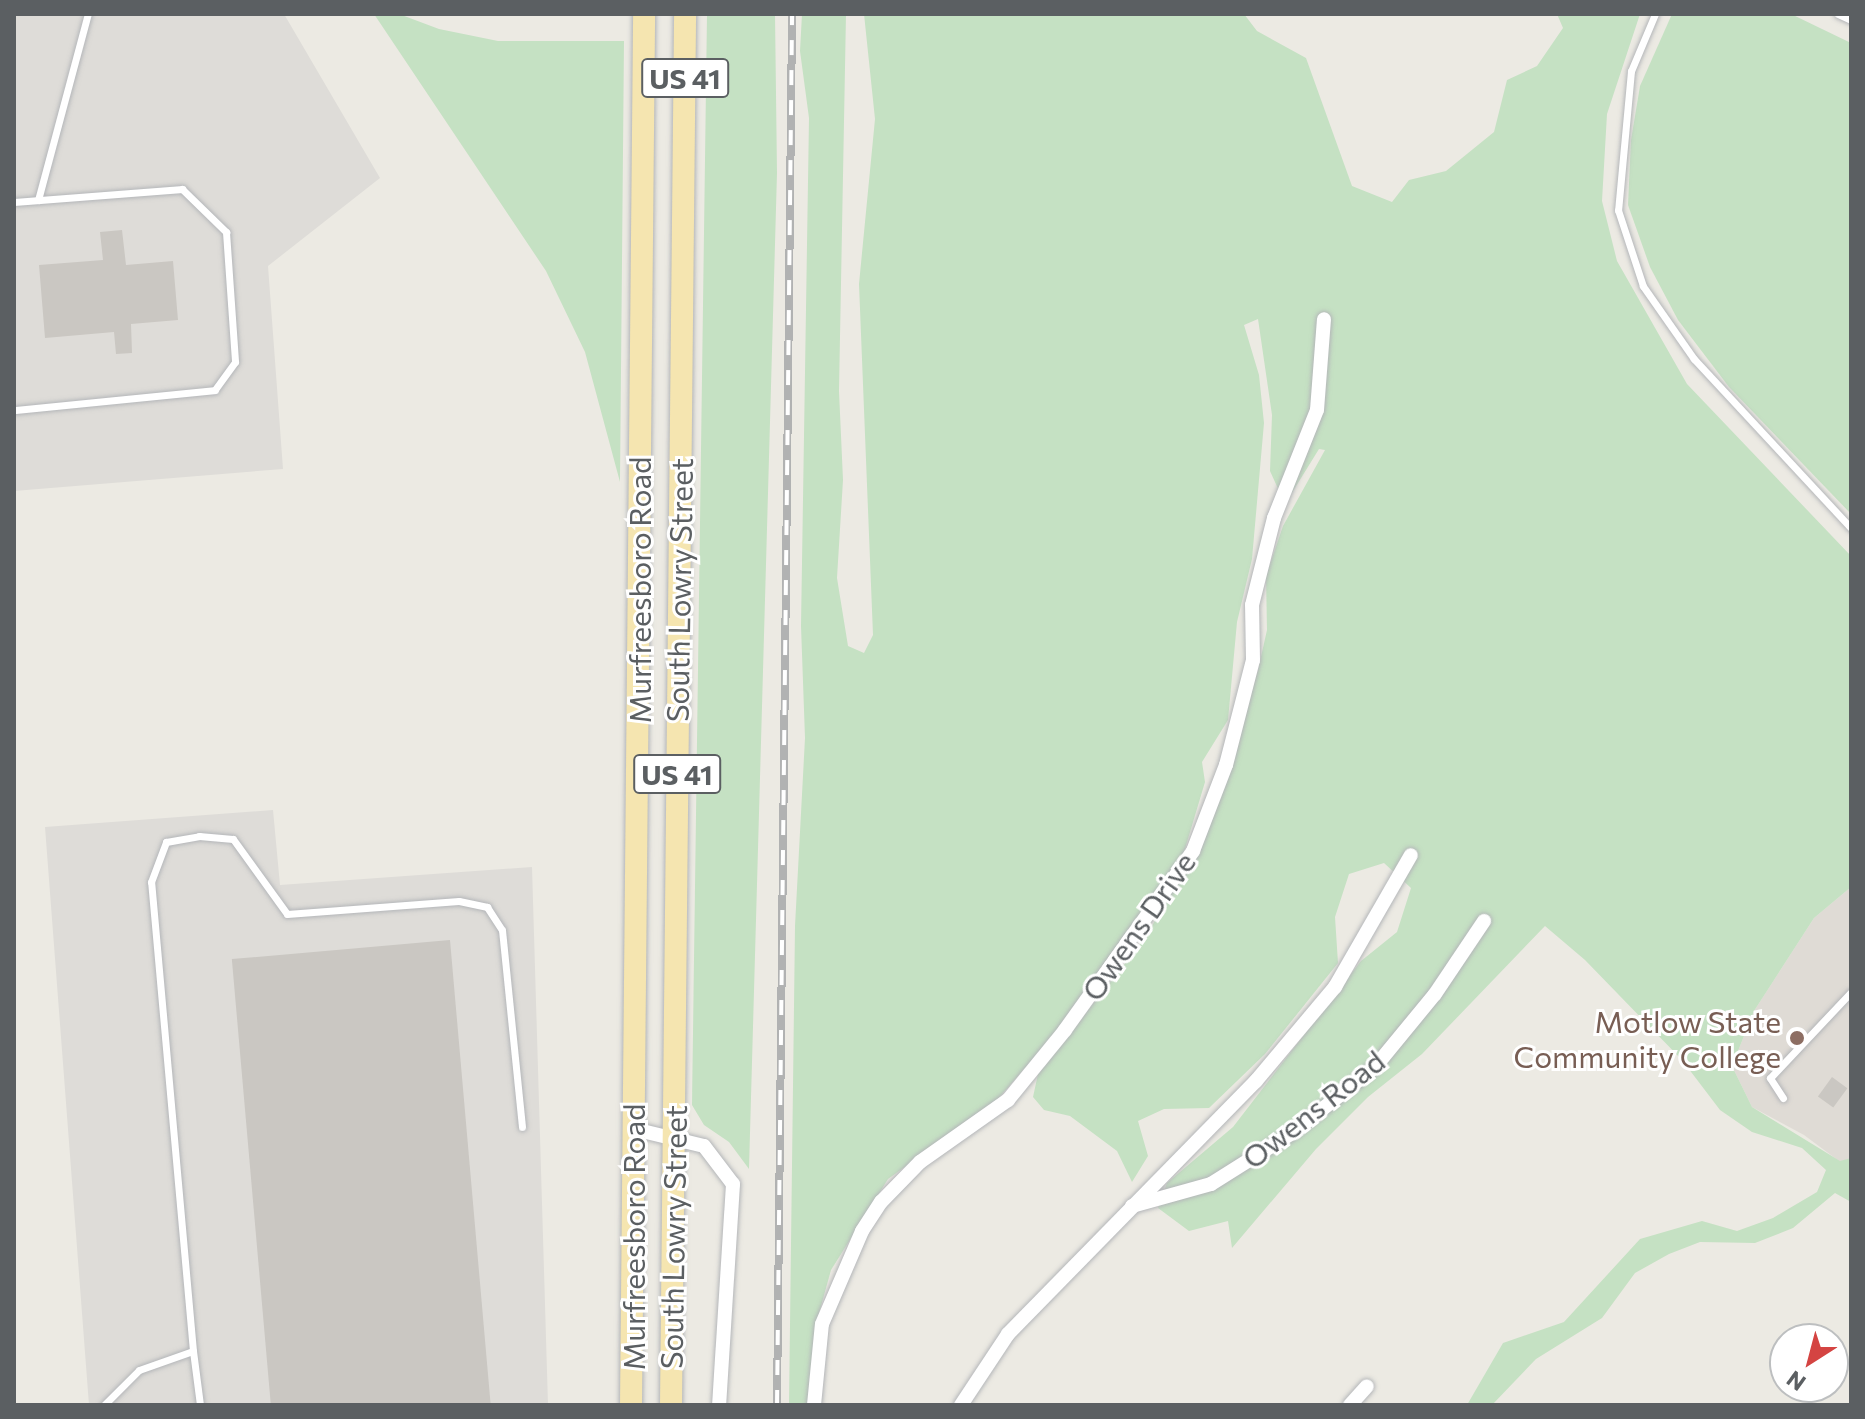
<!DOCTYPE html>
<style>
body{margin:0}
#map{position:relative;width:1865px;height:1419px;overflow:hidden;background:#eceae3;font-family:Commissioner,sans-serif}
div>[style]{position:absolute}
.industrial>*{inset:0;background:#dedcd8}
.education>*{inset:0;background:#dfdbd5}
.green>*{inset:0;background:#c5e1c3}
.building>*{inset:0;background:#cac7c2;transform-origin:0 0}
.roads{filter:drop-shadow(0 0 2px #b4b6b9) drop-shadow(0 0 2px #b4b6b9)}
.service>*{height:7px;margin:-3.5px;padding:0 3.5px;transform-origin:3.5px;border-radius:3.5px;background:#fff}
.minor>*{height:14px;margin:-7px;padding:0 7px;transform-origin:7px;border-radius:7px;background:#fff}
.primary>*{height:22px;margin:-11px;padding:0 11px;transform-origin:11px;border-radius:11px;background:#f5e5b0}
.rail>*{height:8px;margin-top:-4px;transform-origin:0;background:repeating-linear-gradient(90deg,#fff 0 15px,#b1b2b2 0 30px);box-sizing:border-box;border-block:2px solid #b1b2b2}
.dots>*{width:22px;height:22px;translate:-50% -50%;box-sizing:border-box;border:4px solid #fff;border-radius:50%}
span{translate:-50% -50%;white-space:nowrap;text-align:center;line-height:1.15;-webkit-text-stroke:6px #fff;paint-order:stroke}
.shield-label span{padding:2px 6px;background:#fff;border:2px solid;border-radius:6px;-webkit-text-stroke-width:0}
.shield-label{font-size:28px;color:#5b5f62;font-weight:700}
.street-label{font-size:30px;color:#5b5f62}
.education-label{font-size:30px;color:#785e54}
.right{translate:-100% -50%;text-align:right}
.frame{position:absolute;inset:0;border:16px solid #5b5f62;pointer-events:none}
.north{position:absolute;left:1769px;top:1323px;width:80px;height:80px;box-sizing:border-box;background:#fff;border:2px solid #bdbfc0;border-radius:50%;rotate:216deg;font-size:22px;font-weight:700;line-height:32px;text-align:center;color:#5b5f62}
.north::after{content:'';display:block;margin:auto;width:28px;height:36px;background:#d44442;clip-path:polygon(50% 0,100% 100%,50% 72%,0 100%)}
</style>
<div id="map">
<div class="industrial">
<i style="clip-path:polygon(14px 14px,284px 14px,380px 178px,268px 266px,283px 469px,14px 491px)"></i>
<i style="clip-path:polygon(273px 810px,280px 885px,532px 867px,548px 1405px,89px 1405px,45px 827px)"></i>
</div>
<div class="education">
<i style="clip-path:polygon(1851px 887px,1851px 1170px,1804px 1135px,1752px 1107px,1732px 1066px,1754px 1011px,1814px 918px)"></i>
</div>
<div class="green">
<i style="clip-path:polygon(374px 14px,399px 14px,439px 29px,498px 41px,624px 41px,620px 482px,585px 352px,546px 271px)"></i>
<i style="clip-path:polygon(707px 14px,775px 14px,777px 173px,749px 1169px,729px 1142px,704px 1125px,692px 1105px)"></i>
<i style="clip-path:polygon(802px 14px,846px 14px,839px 391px,843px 480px,837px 578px,848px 646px,864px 653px,873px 635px,859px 284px,875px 119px,864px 14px,1244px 14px,1257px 31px,1306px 58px,1352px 186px,1392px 202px,1409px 180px,1446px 171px,1494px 132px,1507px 80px,1537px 66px,1563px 28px,1557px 14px,1640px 14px,1607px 114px,1602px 201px,1617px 261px,1687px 384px,1851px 556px,1851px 887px,1814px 918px,1754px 1011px,1732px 1066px,1752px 1107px,1840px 1161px,1851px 1158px,1851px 1202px,1835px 1193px,1793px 1228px,1755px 1243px,1700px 1242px,1669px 1254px,1635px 1273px,1602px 1318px,1536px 1359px,1492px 1405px,1467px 1405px,1503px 1343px,1564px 1322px,1640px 1239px,1702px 1221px,1737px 1231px,1773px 1218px,1817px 1192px,1826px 1170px,1802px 1148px,1752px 1132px,1720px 1110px,1682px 1060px,1585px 960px,1545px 926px,1422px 1054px,1368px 1097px,1316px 1149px,1232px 1248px,1228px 1221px,1189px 1231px,1158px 1208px,1167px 1183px,1233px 1127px,1361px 961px,1397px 932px,1411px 888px,1384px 863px,1349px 874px,1335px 917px,1338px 963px,1265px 1054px,1209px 1108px,1164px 1109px,1138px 1121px,1148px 1156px,1132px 1182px,1117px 1151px,1070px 1116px,1044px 1110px,1033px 1097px,1038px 1074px,1144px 939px,1197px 851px,1220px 761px,1239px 731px,1258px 670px,1267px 630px,1266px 576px,1283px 526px,1325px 450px,1319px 449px,1285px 504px,1270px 471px,1272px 415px,1258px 319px,1244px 325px,1259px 375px,1264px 423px,1252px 559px,1237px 622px,1228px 720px,1202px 762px,1205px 782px,1184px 852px,1047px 1043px,996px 1101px,888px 1179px,831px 1270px,816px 1324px,810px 1405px,789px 1405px,795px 926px,805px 738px,801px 626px,809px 118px,800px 51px)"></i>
<i style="clip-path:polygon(1672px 14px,1791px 14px,1851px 43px,1851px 514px,1729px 387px,1678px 320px,1650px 267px,1628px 205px,1631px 140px,1640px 86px)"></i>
</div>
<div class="building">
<i style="clip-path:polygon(122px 230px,126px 265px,173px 261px,178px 320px,131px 324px,132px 353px,116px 354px,114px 332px,45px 338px,39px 265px,103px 260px,100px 232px)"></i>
<i style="left:450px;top:940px;width:467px;height:219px;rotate:85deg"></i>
<i style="left:1832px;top:1077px;width:19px;height:24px;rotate:36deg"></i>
</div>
<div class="roads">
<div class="service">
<i style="left:1655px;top:14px;width:62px;rotate:112.8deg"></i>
<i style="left:1631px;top:71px;width:140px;rotate:95.3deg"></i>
<i style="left:1618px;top:210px;width:80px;rotate:71.8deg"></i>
<i style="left:1643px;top:286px;width:89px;rotate:55.1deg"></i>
<i style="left:1694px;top:359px;width:231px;rotate:47.1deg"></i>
<i style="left:1838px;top:14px;width:14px;rotate:25deg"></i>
<i style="left:38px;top:200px;width:193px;rotate:-75deg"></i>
<i style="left:14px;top:202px;width:169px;rotate:-4.4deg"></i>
<i style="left:182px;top:189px;width:62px;rotate:44.3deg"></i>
<i style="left:226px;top:232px;width:130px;rotate:86deg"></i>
<i style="left:235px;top:362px;width:34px;rotate:126deg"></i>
<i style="left:215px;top:390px;width:202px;rotate:174.3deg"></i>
<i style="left:1783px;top:1098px;width:24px;rotate:-123deg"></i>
<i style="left:1770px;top:1078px;width:118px;rotate:-46.7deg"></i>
<i style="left:193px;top:1351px;width:54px;rotate:82.6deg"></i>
<i style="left:104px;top:1405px;width:49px;rotate:-45deg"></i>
<i style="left:139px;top:1370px;width:57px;rotate:-19.4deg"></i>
<i style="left:193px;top:1351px;width:471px;rotate:-95.1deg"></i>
<i style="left:151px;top:882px;width:43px;rotate:-69.4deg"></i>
<i style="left:166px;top:842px;width:34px;rotate:-10deg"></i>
<i style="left:199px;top:836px;width:34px;rotate:5deg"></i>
<i style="left:233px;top:839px;width:92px;rotate:54.2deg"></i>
<i style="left:287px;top:914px;width:172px;rotate:-4.3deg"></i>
<i style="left:459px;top:901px;width:29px;rotate:12deg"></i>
<i style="left:487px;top:907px;width:27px;rotate:57deg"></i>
<i style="left:502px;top:930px;width:198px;rotate:84.2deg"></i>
</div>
<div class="minor">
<i style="left:634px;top:1129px;width:72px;rotate:13.7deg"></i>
<i style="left:704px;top:1146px;width:48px;rotate:52.7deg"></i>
<i style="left:733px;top:1184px;width:221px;rotate:93.6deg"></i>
<i style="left:1132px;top:1206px;width:82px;rotate:-15.6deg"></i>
<i style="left:1211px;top:1184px;width:99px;rotate:-32.2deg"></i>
<i style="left:1295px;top:1131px;width:102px;rotate:-38.7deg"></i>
<i style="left:1375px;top:1067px;width:94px;rotate:-50.6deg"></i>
<i style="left:1435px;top:994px;width:88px;rotate:-56.1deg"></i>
<i style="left:814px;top:1405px;width:81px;rotate:-84.4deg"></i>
<i style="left:822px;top:1324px;width:101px;rotate:-66.7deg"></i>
<i style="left:862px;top:1231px;width:35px;rotate:-57deg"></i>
<i style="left:881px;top:1202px;width:56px;rotate:-45.7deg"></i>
<i style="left:920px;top:1162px;width:108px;rotate:-35.2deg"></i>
<i style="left:1008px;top:1100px;width:90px;rotate:-50.8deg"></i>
<i style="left:1065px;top:1030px;width:220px;rotate:-54.4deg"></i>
<i style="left:1193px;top:851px;width:92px;rotate:-69deg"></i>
<i style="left:1226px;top:765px;width:108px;rotate:-75.6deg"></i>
<i style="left:1253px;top:660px;width:55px;rotate:-91deg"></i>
<i style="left:1252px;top:605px;width:90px;rotate:-75.8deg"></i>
<i style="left:1274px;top:518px;width:116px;rotate:-68.3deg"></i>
<i style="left:1317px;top:410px;width:91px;rotate:-85.6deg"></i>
<i style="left:961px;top:1405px;width:85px;rotate:-56.5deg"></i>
<i style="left:1008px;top:1334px;width:354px;rotate:-45.6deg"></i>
<i style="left:1256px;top:1081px;width:123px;rotate:-50deg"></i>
<i style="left:1335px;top:987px;width:152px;rotate:-60.1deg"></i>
<i style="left:1350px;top:1405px;width:25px;rotate:-48deg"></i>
</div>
<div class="primary">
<i style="left:631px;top:1405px;width:1391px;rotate:-89.46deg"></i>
<i style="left:671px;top:1405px;width:1391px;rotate:-89.42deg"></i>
</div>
</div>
<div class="rail">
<i style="left:777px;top:1405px;width:1391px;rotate:-89.38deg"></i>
</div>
<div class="dots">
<i style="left:1797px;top:1038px;background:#8d6e63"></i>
</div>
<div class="shield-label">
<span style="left:685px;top:78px">US 41</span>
<span style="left:677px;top:774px">US 41</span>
</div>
<div class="street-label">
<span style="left:639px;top:590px;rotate:-90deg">Murfreesboro Road</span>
<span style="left:679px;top:590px;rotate:-89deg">South Lowry Street</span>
<span style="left:1138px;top:926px;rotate:-55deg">Owens Drive</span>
<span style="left:1313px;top:1109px;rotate:-38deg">Owens Road</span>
<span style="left:633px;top:1237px;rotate:-90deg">Murfreesboro Road</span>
<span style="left:673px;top:1237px;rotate:-89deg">South Lowry Street</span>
</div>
<div class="education-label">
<span class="right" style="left:1781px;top:1038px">Motlow State<br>Community College</span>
</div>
<div class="frame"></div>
<div class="north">N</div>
</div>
